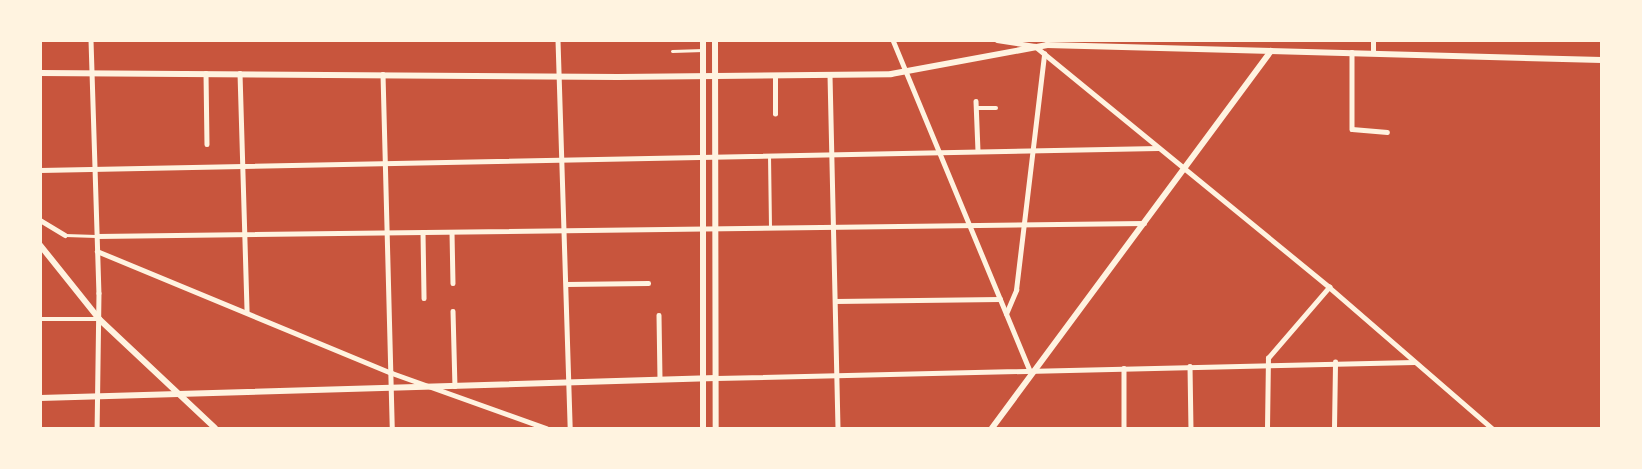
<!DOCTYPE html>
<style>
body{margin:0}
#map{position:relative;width:1642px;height:469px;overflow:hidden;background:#c8553d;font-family:Rubik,sans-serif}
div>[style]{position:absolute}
.pedestrian>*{height:3px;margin:-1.5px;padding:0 1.5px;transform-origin:1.5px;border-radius:1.5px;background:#fff3e0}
.minor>*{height:4.5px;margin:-2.25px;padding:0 2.25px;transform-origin:2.25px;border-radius:2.25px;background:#fff3e0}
.tertiary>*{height:5px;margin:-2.5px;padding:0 2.5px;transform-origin:2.5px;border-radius:2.5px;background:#fff3e0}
.secondary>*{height:6px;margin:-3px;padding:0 3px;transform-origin:3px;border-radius:3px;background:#fff3e0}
span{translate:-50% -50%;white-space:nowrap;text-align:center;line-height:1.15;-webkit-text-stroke:5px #fff3e0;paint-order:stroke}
.frame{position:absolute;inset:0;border:42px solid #fff3e0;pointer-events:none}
</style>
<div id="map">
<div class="pedestrian">
<i style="left:672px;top:51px;width:31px;rotate:-2deg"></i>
<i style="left:769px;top:155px;width:72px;rotate:89.2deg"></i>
<i style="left:65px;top:235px;width:31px;rotate:2deg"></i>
</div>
<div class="minor">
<i style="left:91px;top:40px;width:253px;rotate:88.2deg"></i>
<i style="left:99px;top:293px;width:135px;rotate:90.8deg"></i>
<i style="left:558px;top:40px;width:388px;rotate:88.2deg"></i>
<i style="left:893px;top:40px;width:358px;rotate:67.5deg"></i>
<i style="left:997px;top:40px;width:38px;rotate:9deg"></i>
<i style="left:1035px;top:46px;width:380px;rotate:39.3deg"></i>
<i style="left:1329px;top:287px;width:216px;rotate:40.9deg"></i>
<i style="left:1352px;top:52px;width:77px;rotate:90deg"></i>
<i style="left:1352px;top:129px;width:35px;rotate:5deg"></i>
<i style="left:206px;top:73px;width:71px;rotate:89.2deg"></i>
<i style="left:240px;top:73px;width:239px;rotate:88.3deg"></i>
<i style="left:383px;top:74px;width:354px;rotate:88.5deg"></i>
<i style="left:830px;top:75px;width:353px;rotate:88.7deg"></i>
<i style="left:976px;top:101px;width:50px;rotate:87.7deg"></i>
<i style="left:976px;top:108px;width:20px"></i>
<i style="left:775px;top:114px;width:38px;rotate:-90deg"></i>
<i style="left:40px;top:170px;width:1118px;rotate:-1.13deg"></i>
<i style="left:40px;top:220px;width:29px;rotate:31deg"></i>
<i style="left:423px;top:232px;width:66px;rotate:89.1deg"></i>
<i style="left:452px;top:232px;width:51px;rotate:88.9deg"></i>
<i style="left:97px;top:236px;width:1047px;rotate:-0.71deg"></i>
<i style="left:97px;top:251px;width:319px;rotate:22.5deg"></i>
<i style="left:392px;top:373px;width:164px;rotate:19.7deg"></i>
<i style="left:566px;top:284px;width:82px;rotate:-0.7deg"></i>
<i style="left:835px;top:301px;width:165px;rotate:-0.7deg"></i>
<i style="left:453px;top:311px;width:75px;rotate:88.5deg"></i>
<i style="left:1006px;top:314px;width:26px;rotate:-67deg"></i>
<i style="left:1016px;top:290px;width:238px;rotate:-83.2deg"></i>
<i style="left:659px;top:315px;width:64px;rotate:89.1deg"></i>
<i style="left:40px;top:319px;width:59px"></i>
<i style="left:1190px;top:366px;width:62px;rotate:89.1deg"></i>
<i style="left:1124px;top:368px;width:60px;rotate:90deg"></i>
<i style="left:716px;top:378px;width:698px;rotate:-1.31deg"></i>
<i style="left:1267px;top:428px;width:70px;rotate:-89.2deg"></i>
<i style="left:1268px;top:358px;width:94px;rotate:-49.3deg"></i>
<i style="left:1334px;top:428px;width:66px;rotate:-89.1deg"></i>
</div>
<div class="tertiary">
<i style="left:1373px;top:40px;width:13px;rotate:90deg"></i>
</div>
<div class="secondary">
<i style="left:715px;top:40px;width:388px;rotate:89.9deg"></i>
<i style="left:40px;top:73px;width:578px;rotate:0.4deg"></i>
<i style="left:618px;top:77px;width:273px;rotate:-0.6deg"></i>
<i style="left:891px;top:74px;width:159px;rotate:-10.5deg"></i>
<i style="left:1047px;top:45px;width:555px;rotate:1.55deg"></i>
<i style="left:40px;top:245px;width:95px;rotate:51.4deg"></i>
<i style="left:99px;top:319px;width:159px;rotate:43.2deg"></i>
<i style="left:40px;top:398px;width:676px;rotate:-1.69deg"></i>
<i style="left:703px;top:428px;width:388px;rotate:-90deg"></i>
<i style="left:992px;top:428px;width:469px;rotate:-53.5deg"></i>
</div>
<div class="frame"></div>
</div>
